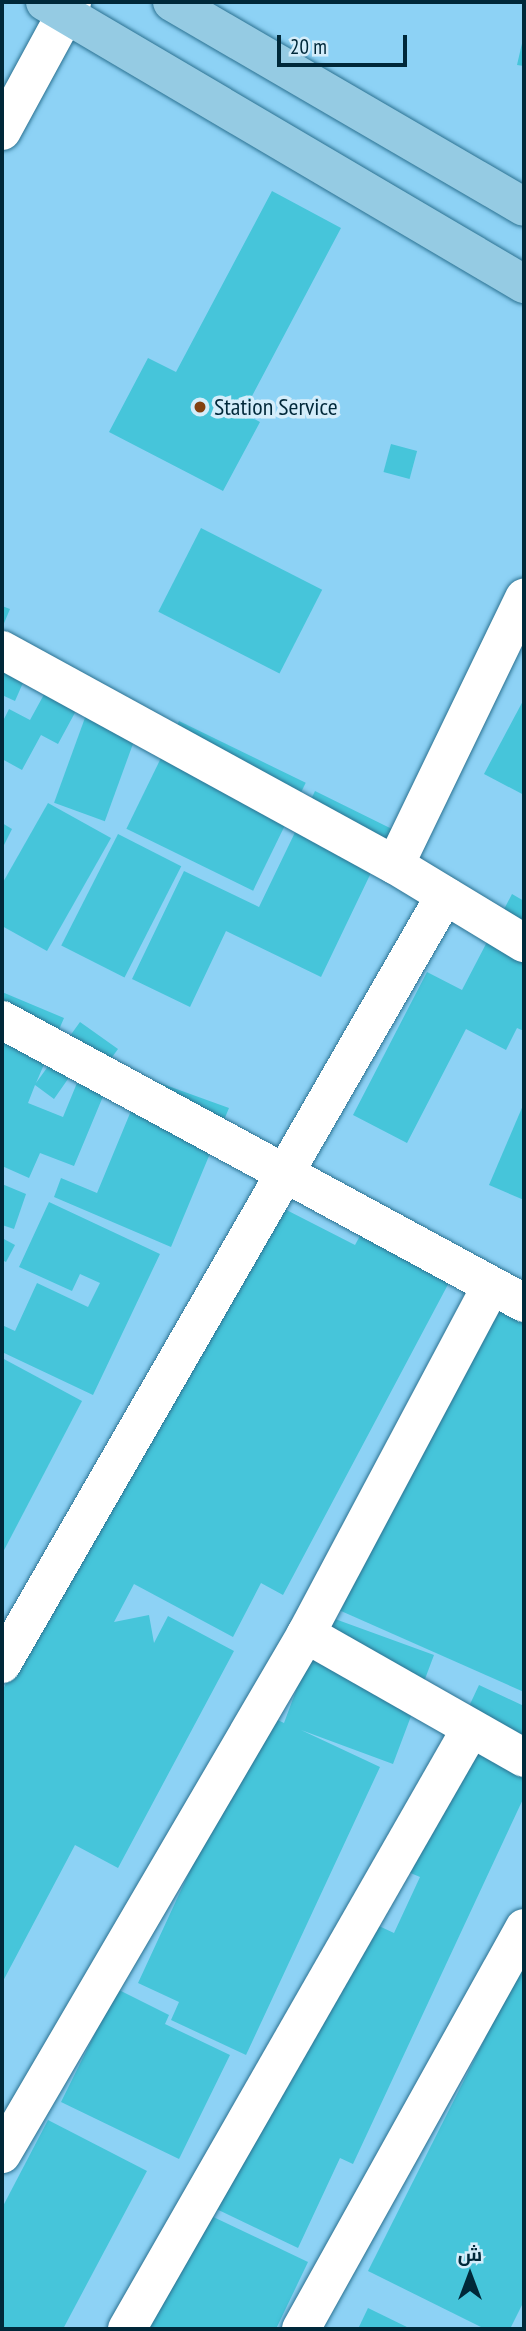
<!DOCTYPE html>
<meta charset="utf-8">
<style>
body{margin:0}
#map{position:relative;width:526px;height:2331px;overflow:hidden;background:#8dd2f5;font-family:"PT Sans Narrow",Cairo,sans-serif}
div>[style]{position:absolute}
.building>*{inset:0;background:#46c5da;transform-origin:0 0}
.roads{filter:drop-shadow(0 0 2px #2b7191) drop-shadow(0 0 2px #2b7191)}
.minor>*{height:38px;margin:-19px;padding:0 19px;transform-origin:19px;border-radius:19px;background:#fff}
.primary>*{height:38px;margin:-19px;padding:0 19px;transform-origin:19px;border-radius:19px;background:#95cbe3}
.dots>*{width:19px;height:19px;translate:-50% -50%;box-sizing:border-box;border:4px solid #d4edfa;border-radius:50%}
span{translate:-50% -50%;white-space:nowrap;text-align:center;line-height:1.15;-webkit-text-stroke:7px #d4edfa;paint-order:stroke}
.poi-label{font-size:24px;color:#002839}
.left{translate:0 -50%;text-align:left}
.frame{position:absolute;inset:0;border:4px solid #002839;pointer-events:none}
.north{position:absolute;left:435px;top:2240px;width:70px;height:70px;-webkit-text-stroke:5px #d4edfa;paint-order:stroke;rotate:0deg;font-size:19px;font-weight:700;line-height:28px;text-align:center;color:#002839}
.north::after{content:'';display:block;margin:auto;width:24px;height:32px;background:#002839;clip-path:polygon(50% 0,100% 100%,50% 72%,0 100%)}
.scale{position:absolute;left:277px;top:35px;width:130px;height:32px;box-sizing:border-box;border:4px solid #002839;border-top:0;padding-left:9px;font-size:21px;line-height:24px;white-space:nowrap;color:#002839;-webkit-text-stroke:5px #d4edfa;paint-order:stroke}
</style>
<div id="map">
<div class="building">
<i style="clip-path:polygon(523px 39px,524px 39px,524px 66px,517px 65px)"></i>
<i style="clip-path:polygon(272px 191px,341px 228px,243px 413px,260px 422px,223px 491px,109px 432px,148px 358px,176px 372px)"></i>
<i style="left:391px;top:444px;width:27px;height:29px;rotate:15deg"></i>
<i style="left:201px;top:528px;width:136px;height:94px;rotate:27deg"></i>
<i style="clip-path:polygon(2px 606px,10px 609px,2px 628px)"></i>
<i style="clip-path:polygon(36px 653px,15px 701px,2px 695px,2px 668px)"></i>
<i style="clip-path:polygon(47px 689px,84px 696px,58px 744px,41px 735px,22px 770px,2px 759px,2px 723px,9px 709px,30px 720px)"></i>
<i style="clip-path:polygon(524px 699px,524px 795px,484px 774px)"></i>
<i style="left:90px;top:704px;width:54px;height:105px;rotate:20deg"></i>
<i style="left:179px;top:721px;width:141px;height:120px;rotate:26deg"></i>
<i style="clip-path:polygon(315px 791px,392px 829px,321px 977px,226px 931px,190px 1007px,132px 979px,184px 871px,259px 907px)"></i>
<i style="clip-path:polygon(48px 803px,111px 838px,47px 951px,2px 926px,2px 884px)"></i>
<i style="clip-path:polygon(2px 823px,12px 829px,2px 849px)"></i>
<i style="left:118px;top:834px;width:71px;height:125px;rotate:27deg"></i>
<i style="clip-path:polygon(512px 894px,524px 901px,524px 1031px,517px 1028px,506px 1050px,466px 1029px,407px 1143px,353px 1115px,427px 972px,462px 990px)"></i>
<i style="clip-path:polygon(2px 992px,64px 1018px,36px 1083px,80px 1022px,118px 1049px,96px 1079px,77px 1066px,54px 1099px,35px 1085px,28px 1103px,63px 1117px,77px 1083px,104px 1094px,74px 1166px,40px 1153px,29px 1178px,2px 1166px)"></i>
<i style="clip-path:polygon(121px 1069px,229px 1108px,171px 1247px,54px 1197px,61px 1178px,97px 1193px,138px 1094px)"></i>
<i style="clip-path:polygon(524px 1103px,524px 1200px,489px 1185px)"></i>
<i style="clip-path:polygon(2px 1184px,26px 1194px,14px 1229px,2px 1225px)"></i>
<i style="clip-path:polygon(263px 1198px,355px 1245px,372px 1214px,461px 1260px,283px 1595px,261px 1583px,233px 1637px,134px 1584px,114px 1622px,149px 1615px,154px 1643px,168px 1616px,234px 1651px,118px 1868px,75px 1845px,2px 1983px,2px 1691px)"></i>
<i style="clip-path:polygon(49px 1202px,160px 1254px,93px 1395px,2px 1352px,2px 1325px,15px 1331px,37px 1283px,88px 1307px,100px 1283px,80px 1274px,72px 1291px,19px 1267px)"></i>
<i style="clip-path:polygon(2px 1238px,15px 1245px,6px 1262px,2px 1260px)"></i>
<i style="clip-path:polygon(491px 1305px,524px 1320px,524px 1692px,332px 1607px)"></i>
<i style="clip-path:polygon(2px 1358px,82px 1401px,2px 1554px)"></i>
<i style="clip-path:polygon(324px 1615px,434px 1655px,393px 1764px,301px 1730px,380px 1767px,246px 2055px,171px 2020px,179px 2002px,138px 1983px,263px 1713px,284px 1723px)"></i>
<i style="clip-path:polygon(479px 1685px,524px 1706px,524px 1797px,353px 2164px,340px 2158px,298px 2248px,206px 2204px,353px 1914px,394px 1933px,420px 1877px,394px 1866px)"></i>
<i style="clip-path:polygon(524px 1961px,524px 2301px,510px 2329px,485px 2329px,368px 2271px)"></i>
<i style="clip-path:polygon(117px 1989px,169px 2015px,165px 2024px,230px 2055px,179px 2159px,61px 2102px)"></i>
<i style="clip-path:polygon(48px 2120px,147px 2171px,63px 2329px,2px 2329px,2px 2208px)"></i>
<i style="clip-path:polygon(186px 2204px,308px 2262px,276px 2329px,127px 2329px)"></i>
<i style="clip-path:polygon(368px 2308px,411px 2329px,358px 2329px)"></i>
</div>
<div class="roads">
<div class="minor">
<i style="left:2px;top:131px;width:147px;rotate:-61.5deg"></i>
<i style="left:2px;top:650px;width:448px;rotate:28.7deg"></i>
<i style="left:395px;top:865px;width:151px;rotate:31.2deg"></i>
<i style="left:395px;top:865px;width:297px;rotate:-64.2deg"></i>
<i style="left:2px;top:1020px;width:594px;rotate:28.46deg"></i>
<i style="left:306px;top:1634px;width:251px;rotate:29.6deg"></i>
<i style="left:2px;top:1664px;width:887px;rotate:-60.05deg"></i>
<i style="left:2px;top:2154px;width:602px;rotate:-59.69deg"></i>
<i style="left:306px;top:1634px;width:394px;rotate:-62deg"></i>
<i style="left:127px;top:2329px;width:692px;rotate:-60.21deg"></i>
<i style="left:301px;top:2329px;width:459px;rotate:-60.9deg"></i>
</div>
<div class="primary">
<i style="left:45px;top:2px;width:556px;rotate:30.49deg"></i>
<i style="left:172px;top:2px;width:407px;rotate:30.2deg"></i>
</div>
</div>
<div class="dots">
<i style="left:200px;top:407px;background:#834110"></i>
</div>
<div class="poi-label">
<span class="left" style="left:214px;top:407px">Station Service</span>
</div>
<div class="frame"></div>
<div class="north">ش</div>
<div class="scale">20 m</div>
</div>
